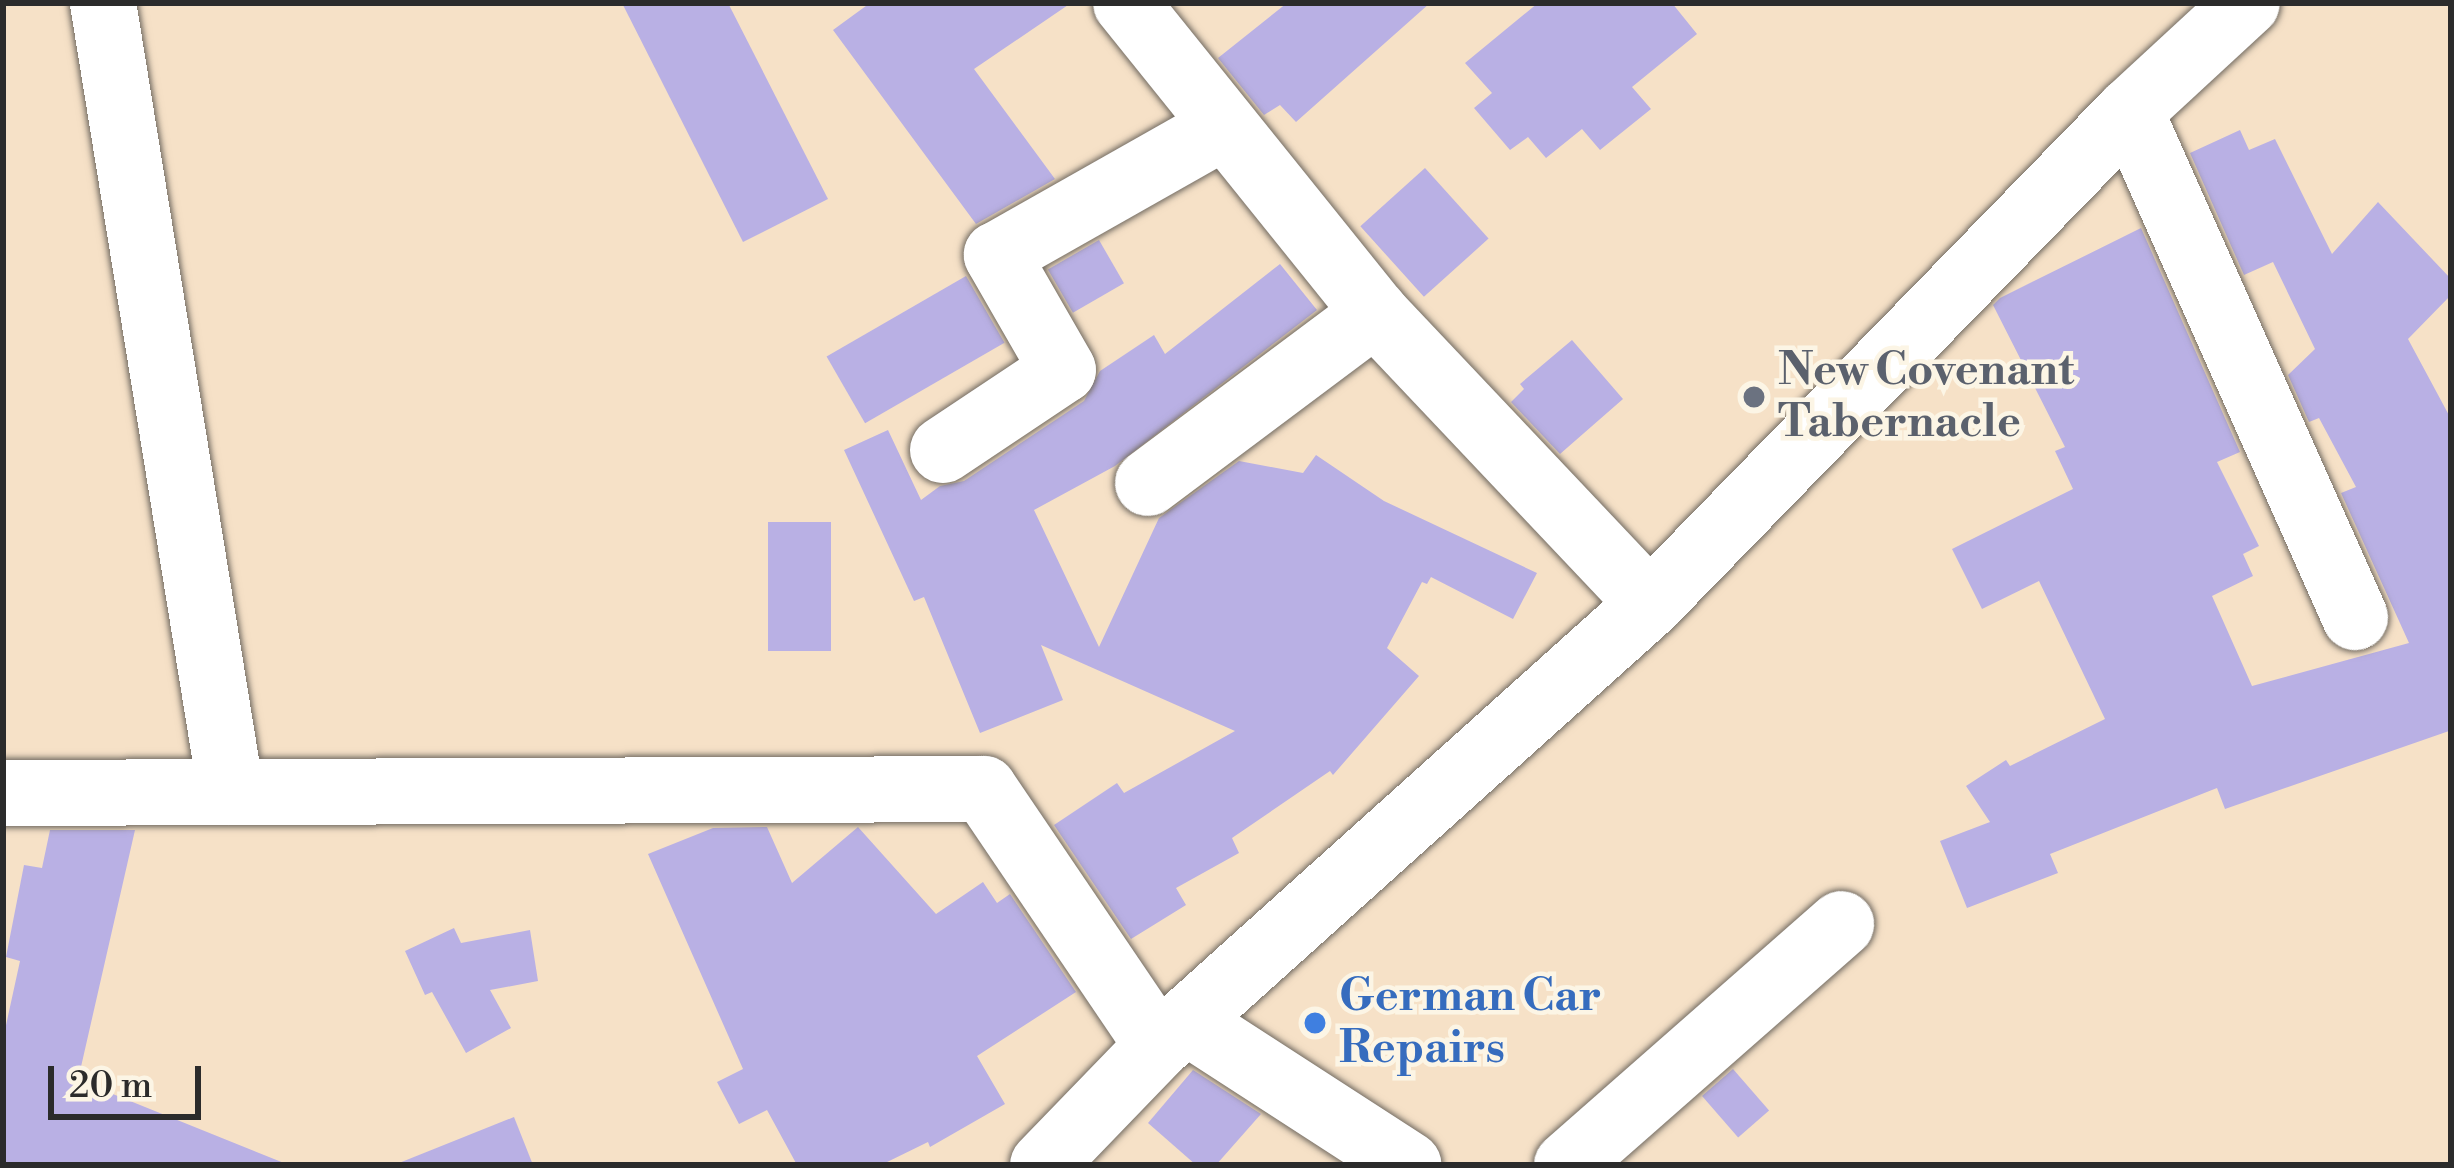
<!DOCTYPE html>
<style>
body{margin:0}
#map{position:relative;width:2454px;height:1168px;overflow:hidden;background:#f6e1c7;font-family:"Libre Bodoni",serif}
div>[style]{position:absolute}
.building>*{inset:0;background:#b9b0e4;transform-origin:0 0}
.roads{filter:drop-shadow(0 0 3px #726b62) drop-shadow(0 0 3px #726b62)}
.minor>*{height:66px;margin:-33px;padding:0 33px;transform-origin:33px;border-radius:33px;background:#fff}
.dots>*{width:33px;height:33px;translate:-50% -50%;box-sizing:border-box;border:6px solid #fcf5e5;border-radius:50%}
span{translate:-50% -50%;white-space:nowrap;text-align:center;line-height:1.15;-webkit-text-stroke:9px #fcf5e5;paint-order:stroke}
.worship-label{font-size:45px;color:#5b616d;font-weight:700}
.left{translate:0 -50%;text-align:left}
.shop-label{font-size:45px;color:#366cbe;font-weight:700}
.frame{position:absolute;inset:0;border:6px solid #2b2b2b;pointer-events:none}
.scale{position:absolute;left:48px;top:1066px;width:153px;height:54px;box-sizing:border-box;border:6px solid #2b2b2b;border-top:0;padding-left:15px;font-size:36px;line-height:42px;white-space:nowrap;color:#2b2b2b;-webkit-text-stroke:9px #fcf5e5;paint-order:stroke}
</style>
<div id="map">
<div class="building">
<i style="clip-path:polygon(622px 3px,728px 3px,828px 199px,743px 242px)"></i>
<i style="clip-path:polygon(870px 3px,1071px 3px,974px 69px,1055px 179px,976px 224px,833px 30px)"></i>
<i style="clip-path:polygon(1287px 3px,1430px 3px,1296px 122px,1280px 105px,1264px 115px,1218px 58px)"></i>
<i style="clip-path:polygon(1538px 3px,1672px 3px,1697px 34px,1632px 87px,1651px 109px,1600px 150px,1582px 129px,1546px 158px,1528px 137px,1510px 150px,1474px 108px,1492px 93px,1465px 63px)"></i>
<i style="clip-path:polygon(2240px 130px,2249px 150px,2275px 139px,2332px 254px,2378px 202px,2451px 279px,2451px 295px,2408px 339px,2451px 419px,2451px 735px,2449px 731px,2225px 809px,2217px 788px,2050px 854px,2058px 873px,1967px 908px,1940px 841px,1990px 822px,1966px 786px,2006px 760px,2010px 766px,2105px 719px,2039px 581px,1982px 609px,1952px 549px,2073px 489px,2055px 451px,2065px 447px,1993px 305px,2000px 298px,2141px 228px,2240px 452px,2217px 462px,2259px 546px,2243px 554px,2253px 576px,2212px 596px,2252px 686px,2409px 643px,2341px 493px,2356px 487px,2319px 418px,2309px 422px,2288px 375px,2315px 349px,2273px 262px,2244px 275px,2190px 153px)"></i>
<i style="left:1425px;top:168px;width:95px;height:87px;rotate:48deg"></i>
<i style="left:1099px;top:240px;width:50px;height:59px;rotate:60deg"></i>
<i style="clip-path:polygon(1280px 264px,1317px 310px,1115px 466px,1034px 510px,1099px 647px,1159px 518px,1239px 461px,1303px 473px,1316px 455px,1384px 501px,1537px 573px,1513px 619px,1431px 577px,1427px 584px,1422px 582px,1387px 648px,1419px 676px,1333px 775px,1330px 771px,1232px 838px,1239px 853px,1176px 888px,1186px 905px,1131px 939px,1054px 825px,1117px 783px,1124px 793px,1235px 731px,1041px 645px,1063px 700px,980px 733px,924px 597px,914px 601px,844px 450px,888px 430px,921px 500px,940px 486px,964px 481px,1084px 401px,1100px 371px,1154px 335px,1165px 354px)"></i>
<i style="left:966px;top:276px;width:77px;height:161px;rotate:60deg"></i>
<i style="clip-path:polygon(1572px 340px,1623px 399px,1560px 454px,1511px 402px,1524px 389px,1520px 384px)"></i>
<i style="left:831px;top:522px;width:129px;height:63px;rotate:90deg"></i>
<i style="clip-path:polygon(767px 827px,792px 883px,858px 827px,936px 914px,983px 882px,997px 903px,1010px 894px,1076px 992px,977px 1056px,1005px 1104px,930px 1147px,928px 1142px,881px 1165px,797px 1165px,767px 1110px,739px 1124px,717px 1082px,743px 1069px,648px 854px,713px 828px)"></i>
<i style="clip-path:polygon(50px 830px,135px 830px,78px 1080px,289px 1165px,3px 1165px,3px 1039px,20px 961px,6px 957px,24px 865px,42px 868px)"></i>
<i style="clip-path:polygon(454px 928px,461px 943px,530px 930px,538px 981px,490px 990px,511px 1028px,466px 1053px,432px 992px,425px 995px,405px 951px)"></i>
<i style="left:1733px;top:1069px;width:55px;height:41px;rotate:49deg"></i>
<i style="clip-path:polygon(1193px 1070px,1261px 1114px,1216px 1165px,1196px 1165px,1148px 1123px)"></i>
<i style="clip-path:polygon(514px 1117px,533px 1165px,399px 1165px,399px 1163px)"></i>
</div>
<div class="roads">
<div class="minor">
<i style="left:103px;top:3px;width:799px;rotate:80.79deg"></i>
<i style="left:1126px;top:3px;width:398px;rotate:51.2deg"></i>
<i style="left:1375px;top:313px;width:400px;rotate:46.6deg"></i>
<i style="left:2130px;top:111px;width:554px;rotate:66.03deg"></i>
<i style="left:943px;top:450px;width:144px;rotate:-33.7deg"></i>
<i style="left:1063px;top:370px;width:133px;rotate:-119.9deg"></i>
<i style="left:997px;top:255px;width:260px;rotate:-29.5deg"></i>
<i style="left:1148px;top:483px;width:284px;rotate:-36.8deg"></i>
<i style="left:3px;top:793px;width:981px;rotate:-0.23deg"></i>
<i style="left:984px;top:789px;width:310px;rotate:55.9deg"></i>
<i style="left:1186px;top:1021px;width:265px;rotate:32.9deg"></i>
<i style="left:1043px;top:1165px;width:165px;rotate:-46deg"></i>
<i style="left:1158px;top:1046px;width:661px;rotate:-41.94deg"></i>
<i style="left:1650px;top:604px;width:688px;rotate:-45.77deg"></i>
<i style="left:2130px;top:111px;width:159px;rotate:-42.7deg"></i>
<i style="left:1567px;top:1165px;width:365px;rotate:-41.3deg"></i>
</div>
</div>
<div class="dots">
<i style="left:1754px;top:397px;background:#6b7280"></i>
<i style="left:1315px;top:1023px;background:#3f7fe0"></i>
</div>
<div class="worship-label">
<span class="left" style="left:1778px;top:397px">New Covenant<br>Tabernacle</span>
</div>
<div class="shop-label">
<span class="left" style="left:1339px;top:1023px">German Car<br>Repairs</span>
</div>
<div class="frame"></div>
<div class="scale">20 m</div>
</div>
